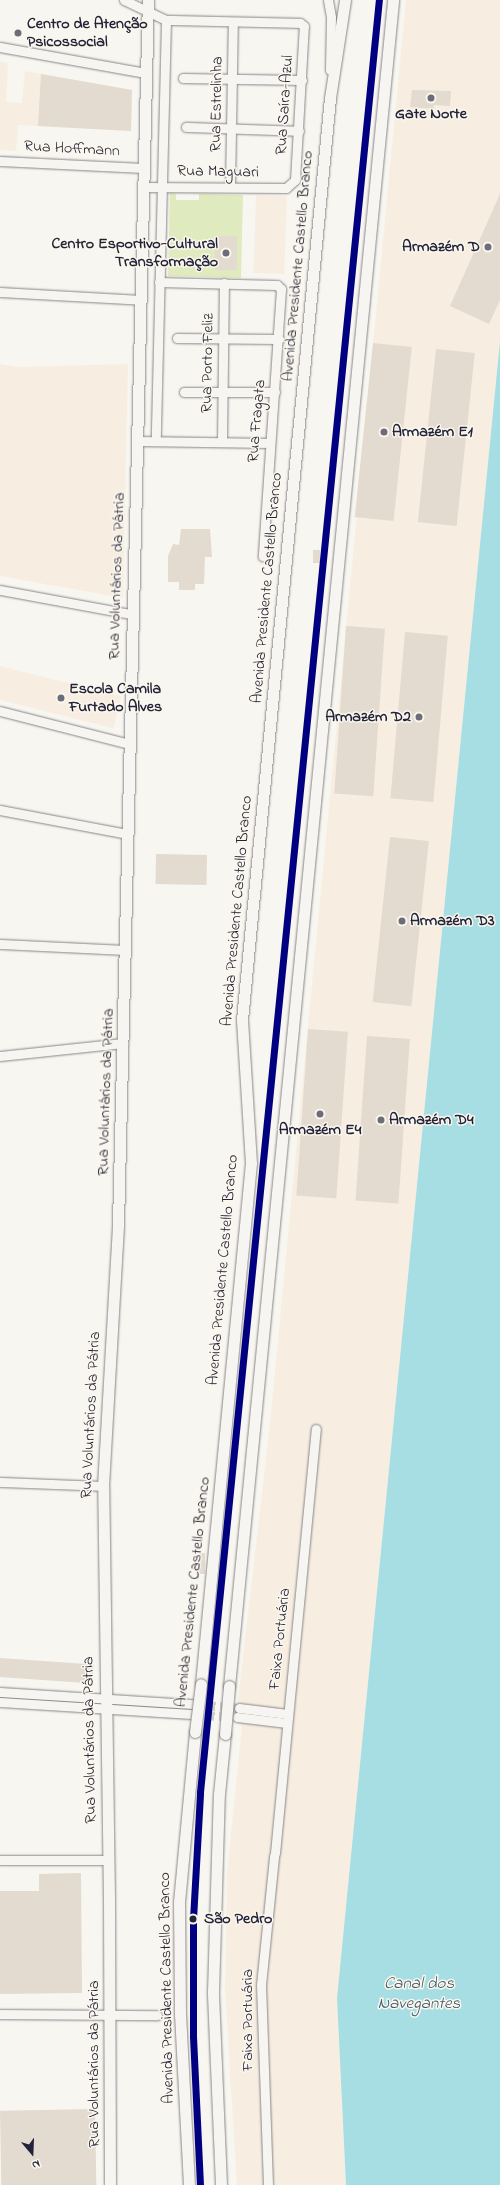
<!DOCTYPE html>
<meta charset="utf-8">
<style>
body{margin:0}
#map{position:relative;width:500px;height:2185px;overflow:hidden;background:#f8f6f0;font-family:"Indie Flower",sans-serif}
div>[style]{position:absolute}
.built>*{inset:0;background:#f7eee1;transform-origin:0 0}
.green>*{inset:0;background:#dfeabe}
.water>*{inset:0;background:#a6dee3}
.building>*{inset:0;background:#e3dad0;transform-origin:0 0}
.minor-tunnel>*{height:9px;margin-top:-4.5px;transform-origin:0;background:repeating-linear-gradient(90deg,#cdcccc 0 9px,transparent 0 13.5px)}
.roads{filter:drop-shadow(0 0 1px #878688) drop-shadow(0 0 1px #878688)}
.minor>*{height:9px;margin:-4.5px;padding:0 4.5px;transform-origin:4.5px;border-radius:4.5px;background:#f6f5f1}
.major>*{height:11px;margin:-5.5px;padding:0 5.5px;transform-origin:5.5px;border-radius:5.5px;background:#f6f5f1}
.bridges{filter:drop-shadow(0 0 1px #878688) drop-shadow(0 0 1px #878688)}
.major-bridge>*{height:11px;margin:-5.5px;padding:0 5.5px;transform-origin:5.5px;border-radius:5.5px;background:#f6f5f1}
.metro-1>*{height:7px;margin:-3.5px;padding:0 3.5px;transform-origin:3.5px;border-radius:3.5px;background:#000080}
.dots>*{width:11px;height:11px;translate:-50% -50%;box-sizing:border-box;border:2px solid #fbf7ec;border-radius:50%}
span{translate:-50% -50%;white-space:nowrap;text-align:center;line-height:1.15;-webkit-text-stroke:3px #fbf7ec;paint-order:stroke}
.poi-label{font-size:16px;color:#22223b;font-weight:700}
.left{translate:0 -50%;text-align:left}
.right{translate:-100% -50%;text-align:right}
.street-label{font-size:16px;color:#22223b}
.stop-label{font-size:16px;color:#22223b;font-weight:700}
.water-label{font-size:17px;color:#3f576c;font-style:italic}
.north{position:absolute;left:12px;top:2133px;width:40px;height:40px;-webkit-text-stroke:3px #fbf7ec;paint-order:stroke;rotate:161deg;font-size:11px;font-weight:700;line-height:16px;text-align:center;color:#22223b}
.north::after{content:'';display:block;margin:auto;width:14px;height:18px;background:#22223b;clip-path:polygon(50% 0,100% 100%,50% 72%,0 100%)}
</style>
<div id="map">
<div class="built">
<i style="clip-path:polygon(406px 0,500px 0,500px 341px,337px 1998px,346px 2185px,237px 2185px,225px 1990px,227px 1874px,242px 1726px,236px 1717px,270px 1424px)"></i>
<i style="clip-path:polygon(0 61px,8px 63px,6px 102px,22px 103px,25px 71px,132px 90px,131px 131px,18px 125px,16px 151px,0 150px)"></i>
<i style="left:256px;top:195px;width:31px;height:78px;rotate:2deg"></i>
<i style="clip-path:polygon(0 364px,18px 367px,128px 364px,123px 598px,0 576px)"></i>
<i style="left:0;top:666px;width:125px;height:33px;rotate:14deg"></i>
</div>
<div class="green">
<i style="clip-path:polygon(170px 193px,176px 194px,176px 200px,199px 200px,199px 194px,243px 195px,241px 278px,168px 276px)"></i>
</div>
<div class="water">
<i style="clip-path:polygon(500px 341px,500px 2185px,346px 2185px,337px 1998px)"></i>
</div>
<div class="building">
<i style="clip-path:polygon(41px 74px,132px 90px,131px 131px,38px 126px)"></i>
<i style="clip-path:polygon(412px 90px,451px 91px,450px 106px,434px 105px,434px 109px,410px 107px)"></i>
<i style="clip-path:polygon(500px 194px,500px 300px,489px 324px,450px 306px)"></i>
<i style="left:215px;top:236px;width:22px;height:34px"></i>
<i style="left:373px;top:343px;width:39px;height:175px;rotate:6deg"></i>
<i style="left:436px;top:349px;width:39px;height:174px;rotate:6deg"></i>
<i style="clip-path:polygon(181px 529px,210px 529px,212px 557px,205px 557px,204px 584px,195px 584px,195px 590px,179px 590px,179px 582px,168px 582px,168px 556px,173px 544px,179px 545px)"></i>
<i style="left:313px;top:550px;width:7px;height:13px"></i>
<i style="left:346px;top:626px;width:39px;height:168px;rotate:4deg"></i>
<i style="left:405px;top:632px;width:43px;height:167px;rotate:5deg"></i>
<i style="left:390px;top:837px;width:39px;height:166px;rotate:6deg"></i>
<i style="left:156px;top:854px;width:51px;height:30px;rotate:1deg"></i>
<i style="left:308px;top:1029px;width:40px;height:167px;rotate:4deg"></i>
<i style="left:367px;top:1036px;width:43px;height:165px;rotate:4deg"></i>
<i style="left:199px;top:1553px;width:6px;height:21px"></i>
<i style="left:0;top:1658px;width:94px;height:19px;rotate:4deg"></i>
<i style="clip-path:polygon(81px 1873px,82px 1993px,0 1994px,0 1891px,39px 1891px,39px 1874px)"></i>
<i style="left:95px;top:2109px;width:76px;height:95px;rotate:89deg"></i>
</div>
<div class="minor-tunnel">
<i style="left:193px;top:1704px;width:46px;rotate:5deg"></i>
<i style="left:192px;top:1714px;width:40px;rotate:4.3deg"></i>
</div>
<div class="roads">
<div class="minor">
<i style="left:124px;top:0;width:47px;rotate:25.5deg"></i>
<i style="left:166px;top:20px;width:421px;rotate:91.4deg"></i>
<i style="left:328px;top:0;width:17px;rotate:80deg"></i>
<i style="left:331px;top:17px;width:53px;rotate:91.1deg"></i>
<i style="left:0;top:47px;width:148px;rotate:10.1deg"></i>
<i style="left:183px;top:78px;width:119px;rotate:1deg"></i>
<i style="left:186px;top:127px;width:113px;rotate:2deg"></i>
<i style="left:0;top:161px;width:143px;rotate:2.8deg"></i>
<i style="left:143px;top:187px;width:143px;rotate:0.4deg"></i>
<i style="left:286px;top:188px;width:12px;rotate:-42deg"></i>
<i style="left:295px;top:180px;width:154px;rotate:-86.7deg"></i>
<i style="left:304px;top:26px;width:5px;rotate:-143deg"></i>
<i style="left:300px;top:23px;width:134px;rotate:-178.7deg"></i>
<i style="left:230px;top:187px;width:165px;rotate:-89deg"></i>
<i style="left:159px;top:282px;width:118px;rotate:1.5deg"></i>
<i style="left:277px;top:285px;width:6px;rotate:45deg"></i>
<i style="left:281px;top:289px;width:268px;rotate:93.9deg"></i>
<i style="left:0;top:292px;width:141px;rotate:3.2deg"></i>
<i style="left:177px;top:338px;width:102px;rotate:0.6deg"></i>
<i style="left:184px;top:392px;width:91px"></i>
<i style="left:138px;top:441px;width:132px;rotate:0.9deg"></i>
<i style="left:222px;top:442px;width:159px;rotate:-89.3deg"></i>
<i style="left:0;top:590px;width:133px;rotate:10.4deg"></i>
<i style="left:0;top:711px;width:133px;rotate:14.3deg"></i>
<i style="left:0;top:810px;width:129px;rotate:10.7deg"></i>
<i style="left:0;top:944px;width:126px;rotate:2.7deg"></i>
<i style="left:0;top:1056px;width:124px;rotate:-6deg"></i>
<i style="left:0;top:1482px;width:103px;rotate:2.2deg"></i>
<i style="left:0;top:1692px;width:193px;rotate:3.6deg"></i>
<i style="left:0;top:1702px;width:192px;rotate:3.6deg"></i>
<i style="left:239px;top:1708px;width:49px;rotate:7deg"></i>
<i style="left:237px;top:1717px;width:50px;rotate:6.8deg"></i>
<i style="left:275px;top:1853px;width:426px;rotate:-84.5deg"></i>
<i style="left:0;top:1860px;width:109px"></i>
<i style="left:0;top:2014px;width:157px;rotate:0.4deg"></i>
<i style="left:268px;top:2185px;width:200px;rotate:-92deg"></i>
<i style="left:261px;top:1985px;width:130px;rotate:-84.2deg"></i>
</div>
<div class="major">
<i style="left:201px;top:1684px;width:523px;rotate:-84.52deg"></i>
<i style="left:251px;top:1163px;width:143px;rotate:-93.6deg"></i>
<i style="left:242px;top:1020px;width:926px;rotate:-84.55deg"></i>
<i style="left:330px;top:98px;width:99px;rotate:-81.3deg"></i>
<i style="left:229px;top:1686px;width:1694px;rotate:-84.44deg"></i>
<i style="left:110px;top:2185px;width:285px;rotate:-90.2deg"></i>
<i style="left:109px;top:1900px;width:414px;rotate:-90.8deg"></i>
<i style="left:103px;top:1486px;width:262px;rotate:-86.7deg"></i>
<i style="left:118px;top:1224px;width:1224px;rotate:-88.6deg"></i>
<i style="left:189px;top:2185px;width:170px;rotate:-93deg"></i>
<i style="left:180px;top:2015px;width:113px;rotate:-90.5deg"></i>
<i style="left:179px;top:1902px;width:171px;rotate:-84.6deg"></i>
<i style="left:221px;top:2185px;width:193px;rotate:-92.4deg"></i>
<i style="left:213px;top:1992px;width:198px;rotate:-88.3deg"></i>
<i style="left:219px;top:1794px;width:60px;rotate:-84.3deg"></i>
</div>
</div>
<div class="bridges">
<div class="major-bridge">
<i style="left:195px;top:1732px;width:48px;rotate:-82.9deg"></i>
<i style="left:225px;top:1734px;width:48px;rotate:-85.2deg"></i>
</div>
</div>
<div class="metro-1">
<i style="left:200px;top:2185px;width:150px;rotate:-92.7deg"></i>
<i style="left:193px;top:2035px;width:116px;rotate:-90deg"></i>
<i style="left:193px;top:1919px;width:127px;rotate:-86.8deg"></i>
<i style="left:200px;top:1792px;width:1801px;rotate:-84.3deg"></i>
</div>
<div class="dots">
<i style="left:18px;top:33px;background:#6d6c7a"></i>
<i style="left:431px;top:98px;background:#6d6c7a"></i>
<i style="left:488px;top:247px;background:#6d6c7a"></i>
<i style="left:226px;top:253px;background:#6d6c7a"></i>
<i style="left:384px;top:432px;background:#6d6c7a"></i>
<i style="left:61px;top:698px;background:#6d6c7a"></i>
<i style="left:419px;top:717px;background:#6d6c7a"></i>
<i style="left:402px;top:921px;background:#6d6c7a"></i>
<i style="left:320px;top:1114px;background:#6d6c7a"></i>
<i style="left:381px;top:1120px;background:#6d6c7a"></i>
<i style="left:193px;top:1919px;background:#22223b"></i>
</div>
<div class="poi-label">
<span class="left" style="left:27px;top:33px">Centro de Atenção<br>Psicossocial</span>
<span style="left:431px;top:114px">Gate Norte</span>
<span class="right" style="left:218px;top:253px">Centro Esportivo-Cultural<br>Transformação</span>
<span class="right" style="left:480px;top:247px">Armazém D</span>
<span class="left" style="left:392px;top:432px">Armazém E1</span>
<span class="left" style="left:69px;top:698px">Escola Camila<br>Furtado Alves</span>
<span class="right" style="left:411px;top:717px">Armazém D2</span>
<span class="left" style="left:410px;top:921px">Armazém D3</span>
<span class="left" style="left:389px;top:1120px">Armazém D4</span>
<span style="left:320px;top:1130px">Armazém E4</span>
</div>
<div class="street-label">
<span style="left:217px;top:104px;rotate:-89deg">Rua Estrelinha</span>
<span style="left:285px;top:105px;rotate:-86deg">Rua Saíra-Azul</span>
<span style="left:72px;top:149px;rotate:3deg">Rua Hoffmann</span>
<span style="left:218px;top:172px;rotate:1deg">Rua Maguari</span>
<span style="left:298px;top:266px;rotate:-85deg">Avenida Presidente Castello Branco</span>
<span style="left:208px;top:363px;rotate:-89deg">Rua Porto Feliz</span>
<span style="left:257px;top:421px;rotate:-85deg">Rua Fragata</span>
<span style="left:117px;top:576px;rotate:-88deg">Rua Voluntários da Pátria</span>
<span style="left:267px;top:588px;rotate:-85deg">Avenida Presidente Castello Branco</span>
<span style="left:237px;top:911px;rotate:-85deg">Avenida Presidente Castello Branco</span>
<span style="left:106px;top:1092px;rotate:-88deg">Rua Voluntários da Pátria</span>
<span style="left:223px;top:1270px;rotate:-85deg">Avenida Presidente Castello Branco</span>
<span style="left:91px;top:1415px;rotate:-87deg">Rua Voluntários da Pátria</span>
<span style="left:193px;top:1592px;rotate:-84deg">Avenida Presidente Castello Branco</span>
<span style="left:280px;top:1639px;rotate:-84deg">Faixa Portuária</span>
<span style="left:90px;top:1740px;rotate:-91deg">Rua Voluntários da Pátria</span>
<span style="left:167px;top:1988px;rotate:-91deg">Avenida Presidente Castello Branco</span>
<span style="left:248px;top:2020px;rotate:-90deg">Faixa Portuária</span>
<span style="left:94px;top:2064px;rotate:-90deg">Rua Voluntários da Pátria</span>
</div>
<div class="stop-label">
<span class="left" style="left:204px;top:1919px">São Pedro</span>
</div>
<div class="water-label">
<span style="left:419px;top:1994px">Canal dos<br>Navegantes</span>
</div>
<div class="north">N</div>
</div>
